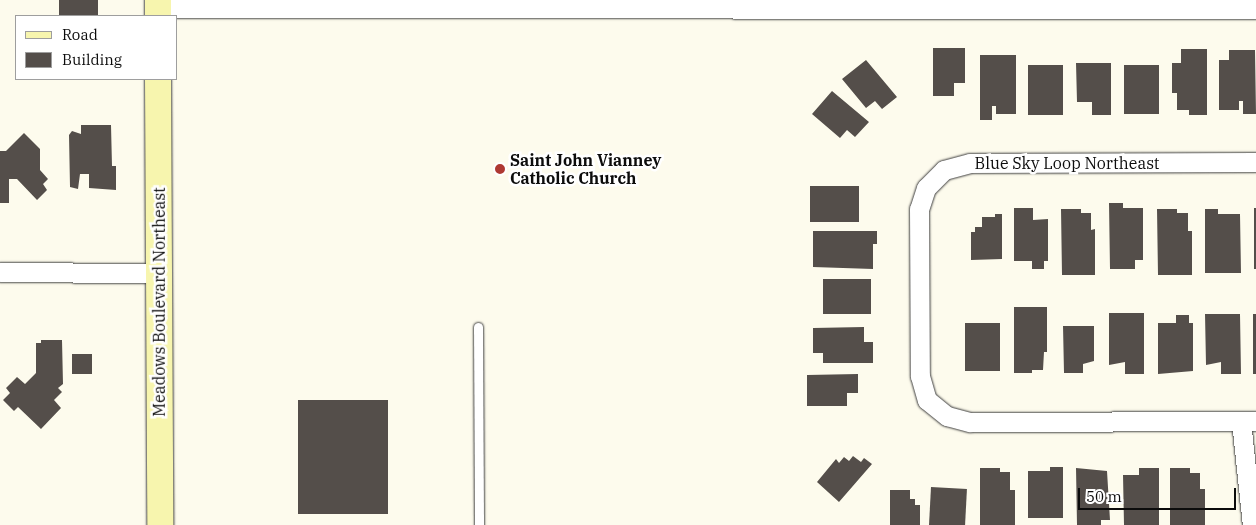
<!DOCTYPE html>
<style>
body{margin:0}
#map{position:relative;width:1256px;height:525px;overflow:hidden;background:#fdfbed;font-family:"IBM Plex Serif",serif}
div>[style]{position:absolute}
.building>*{inset:0;background:#544e4a;transform-origin:0 0}
.roads{filter:drop-shadow(0 0 1px #3f3f3f) drop-shadow(0 0 1px #3f3f3f)}
.lane>*{height:9px;margin:-4.5px;padding:0 4.5px;transform-origin:4.5px;border-radius:4.5px;background:#fff}
.street>*{height:19px;margin:-9.5px;padding:0 9.5px;transform-origin:9.5px;border-radius:9.5px;background:#fff}
.secondary>*{height:26px;margin:-13px;padding:0 13px;transform-origin:13px;border-radius:13px;background:#f7f5ae}
.dots>*{width:14px;height:14px;translate:-50% -50%;box-sizing:border-box;border:2px solid #fff;border-radius:50%}
span{translate:-50% -50%;white-space:nowrap;text-align:center;line-height:1.15;-webkit-text-stroke:5px #fff;paint-order:stroke}
.poi-label{font-size:16px;color:#0c0c0c;font-weight:700}
.left{translate:0 -50%;text-align:left}
.street-label{font-size:16px;color:#0c0c0c}
.legend{position:absolute;left:15px;top:15px;width:162px;height:65px;box-sizing:border-box;background:#fff;border:1px solid #9e9e9e;margin:0;padding:6px 9px;list-style:none;font-size:15px;color:#0c0c0c}
.legend li{display:flex;align-items:center;gap:10px;height:25px}
.legend b{width:25px;border:1px solid #9e9e9e}
.scale{position:absolute;left:1078px;top:488px;width:158px;height:22px;box-sizing:border-box;border:2px solid #0c0c0c;border-top:0;padding-left:6px;font-size:15px;line-height:18px;white-space:nowrap;color:#0c0c0c;-webkit-text-stroke:4px #fff;paint-order:stroke}
</style>
<div id="map">
<div class="building">
<i style="left:59px;top:0;width:39px;height:16px"></i>
<i style="clip-path:polygon(933px 48px,965px 48px,965px 83px,954px 83px,954px 96px,933px 96px)"></i>
<i style="clip-path:polygon(1181px 49px,1207px 49px,1207px 115px,1189px 115px,1189px 110px,1177px 110px,1177px 93px,1172px 93px,1172px 63px,1181px 63px)"></i>
<i style="clip-path:polygon(1229px 50px,1255px 50px,1256px 114px,1243px 114px,1243px 101px,1239px 101px,1239px 110px,1219px 110px,1219px 60px,1229px 60px)"></i>
<i style="clip-path:polygon(980px 55px,1016px 55px,1016px 114px,996px 114px,996px 106px,992px 106px,992px 120px,980px 120px)"></i>
<i style="clip-path:polygon(866px 60px,897px 97px,882px 109px,875px 101px,866px 108px,842px 79px)"></i>
<i style="clip-path:polygon(1076px 63px,1111px 63px,1111px 115px,1092px 115px,1092px 102px,1077px 102px)"></i>
<i style="left:1028px;top:65px;width:35px;height:50px"></i>
<i style="left:1124px;top:65px;width:35px;height:49px"></i>
<i style="clip-path:polygon(832px 91px,869px 122px,855px 137px,847px 130px,840px 138px,812px 114px)"></i>
<i style="clip-path:polygon(81px 125px,111px 125px,112px 166px,116px 166px,116px 190px,89px 188px,89px 174px,80px 174px,78px 189px,70px 187px,69px 135px,72px 131px,81px 134px)"></i>
<i style="clip-path:polygon(24px 133px,40px 149px,40px 170px,48px 179px,43px 184px,47px 190px,37px 200px,17px 179px,9px 179px,9px 203px,0 203px,0 151px,6px 151px)"></i>
<i style="left:810px;top:186px;width:49px;height:36px"></i>
<i style="clip-path:polygon(1109px 203px,1123px 203px,1123px 208px,1143px 208px,1143px 260px,1135px 260px,1135px 269px,1110px 269px)"></i>
<i style="clip-path:polygon(1014px 208px,1033px 208px,1033px 220px,1048px 219px,1048px 261px,1044px 261px,1044px 269px,1032px 269px,1032px 261px,1014px 261px)"></i>
<i style="left:1254px;top:208px;width:2px;height:61px"></i>
<i style="clip-path:polygon(1061px 209px,1081px 209px,1081px 213px,1091px 213px,1091px 230px,1095px 229px,1095px 275px,1062px 275px)"></i>
<i style="clip-path:polygon(1157px 209px,1177px 209px,1177px 213px,1188px 213px,1188px 231px,1192px 231px,1192px 275px,1158px 275px)"></i>
<i style="clip-path:polygon(1205px 209px,1218px 209px,1218px 214px,1240px 214px,1241px 273px,1205px 273px)"></i>
<i style="clip-path:polygon(995px 214px,1002px 214px,1002px 259px,971px 260px,971px 232px,975px 232px,975px 227px,982px 227px,982px 217px,995px 217px)"></i>
<i style="clip-path:polygon(813px 231px,877px 231px,877px 244px,873px 244px,873px 269px,813px 267px)"></i>
<i style="left:823px;top:279px;width:48px;height:35px"></i>
<i style="clip-path:polygon(1014px 307px,1047px 307px,1047px 352px,1044px 352px,1043px 370px,1032px 370px,1032px 373px,1014px 373px)"></i>
<i style="clip-path:polygon(1109px 313px,1144px 313px,1144px 374px,1125px 374px,1125px 362px,1109px 365px)"></i>
<i style="clip-path:polygon(1205px 314px,1240px 314px,1241px 374px,1221px 374px,1221px 362px,1206px 365px)"></i>
<i style="left:1253px;top:314px;width:3px;height:60px"></i>
<i style="clip-path:polygon(1176px 315px,1189px 315px,1189px 323px,1193px 323px,1193px 371px,1158px 374px,1158px 323px,1176px 323px)"></i>
<i style="left:965px;top:323px;width:35px;height:48px"></i>
<i style="clip-path:polygon(1063px 326px,1094px 326px,1094px 361px,1083px 364px,1083px 373px,1064px 373px)"></i>
<i style="clip-path:polygon(864px 327px,864px 342px,873px 342px,873px 363px,823px 363px,823px 353px,813px 353px,813px 328px)"></i>
<i style="clip-path:polygon(41px 340px,62px 340px,63px 384px,58px 388px,62px 392px,54px 400px,61px 408px,41px 429px,18px 407px,14px 411px,3px 400px,10px 393px,6px 388px,17px 377px,25px 384px,36px 373px,36px 343px,41px 343px)"></i>
<i style="left:92px;top:354px;width:20px;height:20px;rotate:90deg"></i>
<i style="clip-path:polygon(858px 374px,858px 393px,847px 393px,847px 406px,807px 406px,807px 375px)"></i>
<i style="left:388px;top:400px;width:114px;height:90px;rotate:90deg"></i>
<i style="clip-path:polygon(853px 456px,861px 462px,864px 458px,872px 464px,839px 502px,817px 482px,836px 459px,839px 463px,844px 457px,849px 461px)"></i>
<i style="clip-path:polygon(1050px 467px,1063px 467px,1063px 518px,1028px 518px,1028px 471px,1050px 471px)"></i>
<i style="clip-path:polygon(980px 468px,1000px 468px,1000px 472px,1010px 472px,1010px 490px,1015px 490px,1015px 525px,980px 525px)"></i>
<i style="clip-path:polygon(1076px 468px,1107px 471px,1110px 520px,1101px 520px,1101px 525px,1077px 525px)"></i>
<i style="clip-path:polygon(1139px 468px,1159px 468px,1159px 525px,1124px 525px,1123px 475px,1139px 475px)"></i>
<i style="clip-path:polygon(1170px 468px,1190px 468px,1190px 473px,1200px 473px,1200px 489px,1205px 489px,1205px 525px,1170px 525px)"></i>
<i style="left:931px;top:487px;width:36px;height:38px;rotate:3deg"></i>
<i style="clip-path:polygon(890px 490px,910px 490px,910px 499px,915px 499px,915px 505px,920px 505px,920px 525px,890px 525px)"></i>
</div>
<div class="roads">
<div class="lane">
<i style="left:478px;top:327px;width:198px;rotate:89.7deg"></i>
</div>
<div class="street">
<i style="left:158px;top:8px;width:1098px;rotate:0.05deg"></i>
<i style="left:1256px;top:162px;width:286px;rotate:179.8deg"></i>
<i style="left:970px;top:163px;width:27px;rotate:165deg"></i>
<i style="left:944px;top:170px;width:25px;rotate:135deg"></i>
<i style="left:926px;top:188px;width:22px;rotate:108deg"></i>
<i style="left:919px;top:209px;width:167px;rotate:89.7deg"></i>
<i style="left:920px;top:376px;width:25px;rotate:74deg"></i>
<i style="left:927px;top:400px;width:26px;rotate:39deg"></i>
<i style="left:947px;top:416px;width:24px;rotate:15deg"></i>
<i style="left:970px;top:422px;width:286px;rotate:-0.2deg"></i>
<i style="left:0;top:272px;width:158px;rotate:0.4deg"></i>
<i style="left:1241px;top:421px;width:105px;rotate:84deg"></i>
</div>
<div class="secondary">
<i style="left:158px;top:16px;width:16px;rotate:-90deg"></i>
<i style="left:158px;top:79px;width:446px;rotate:89.7deg"></i>
</div>
</div>
<div class="dots">
<i style="left:500px;top:169px;background:#ae3832"></i>
</div>
<div class="poi-label">
<span class="left" style="left:510px;top:169px">Saint John Vianney<br>Catholic Church</span>
</div>
<div class="street-label">
<span style="left:1067px;top:163px">Blue Sky Loop Northeast</span>
<span style="left:159px;top:302px;rotate:-90deg">Meadows Boulevard Northeast</span>
</div>
<ul class="legend">
<li><b style="height:6px;background:#f7f5ae"></b>Road</li>
<li><b style="height:14px;background:#544e4a"></b>Building</li>
</ul>
<div class="scale">50 m</div>
</div>
